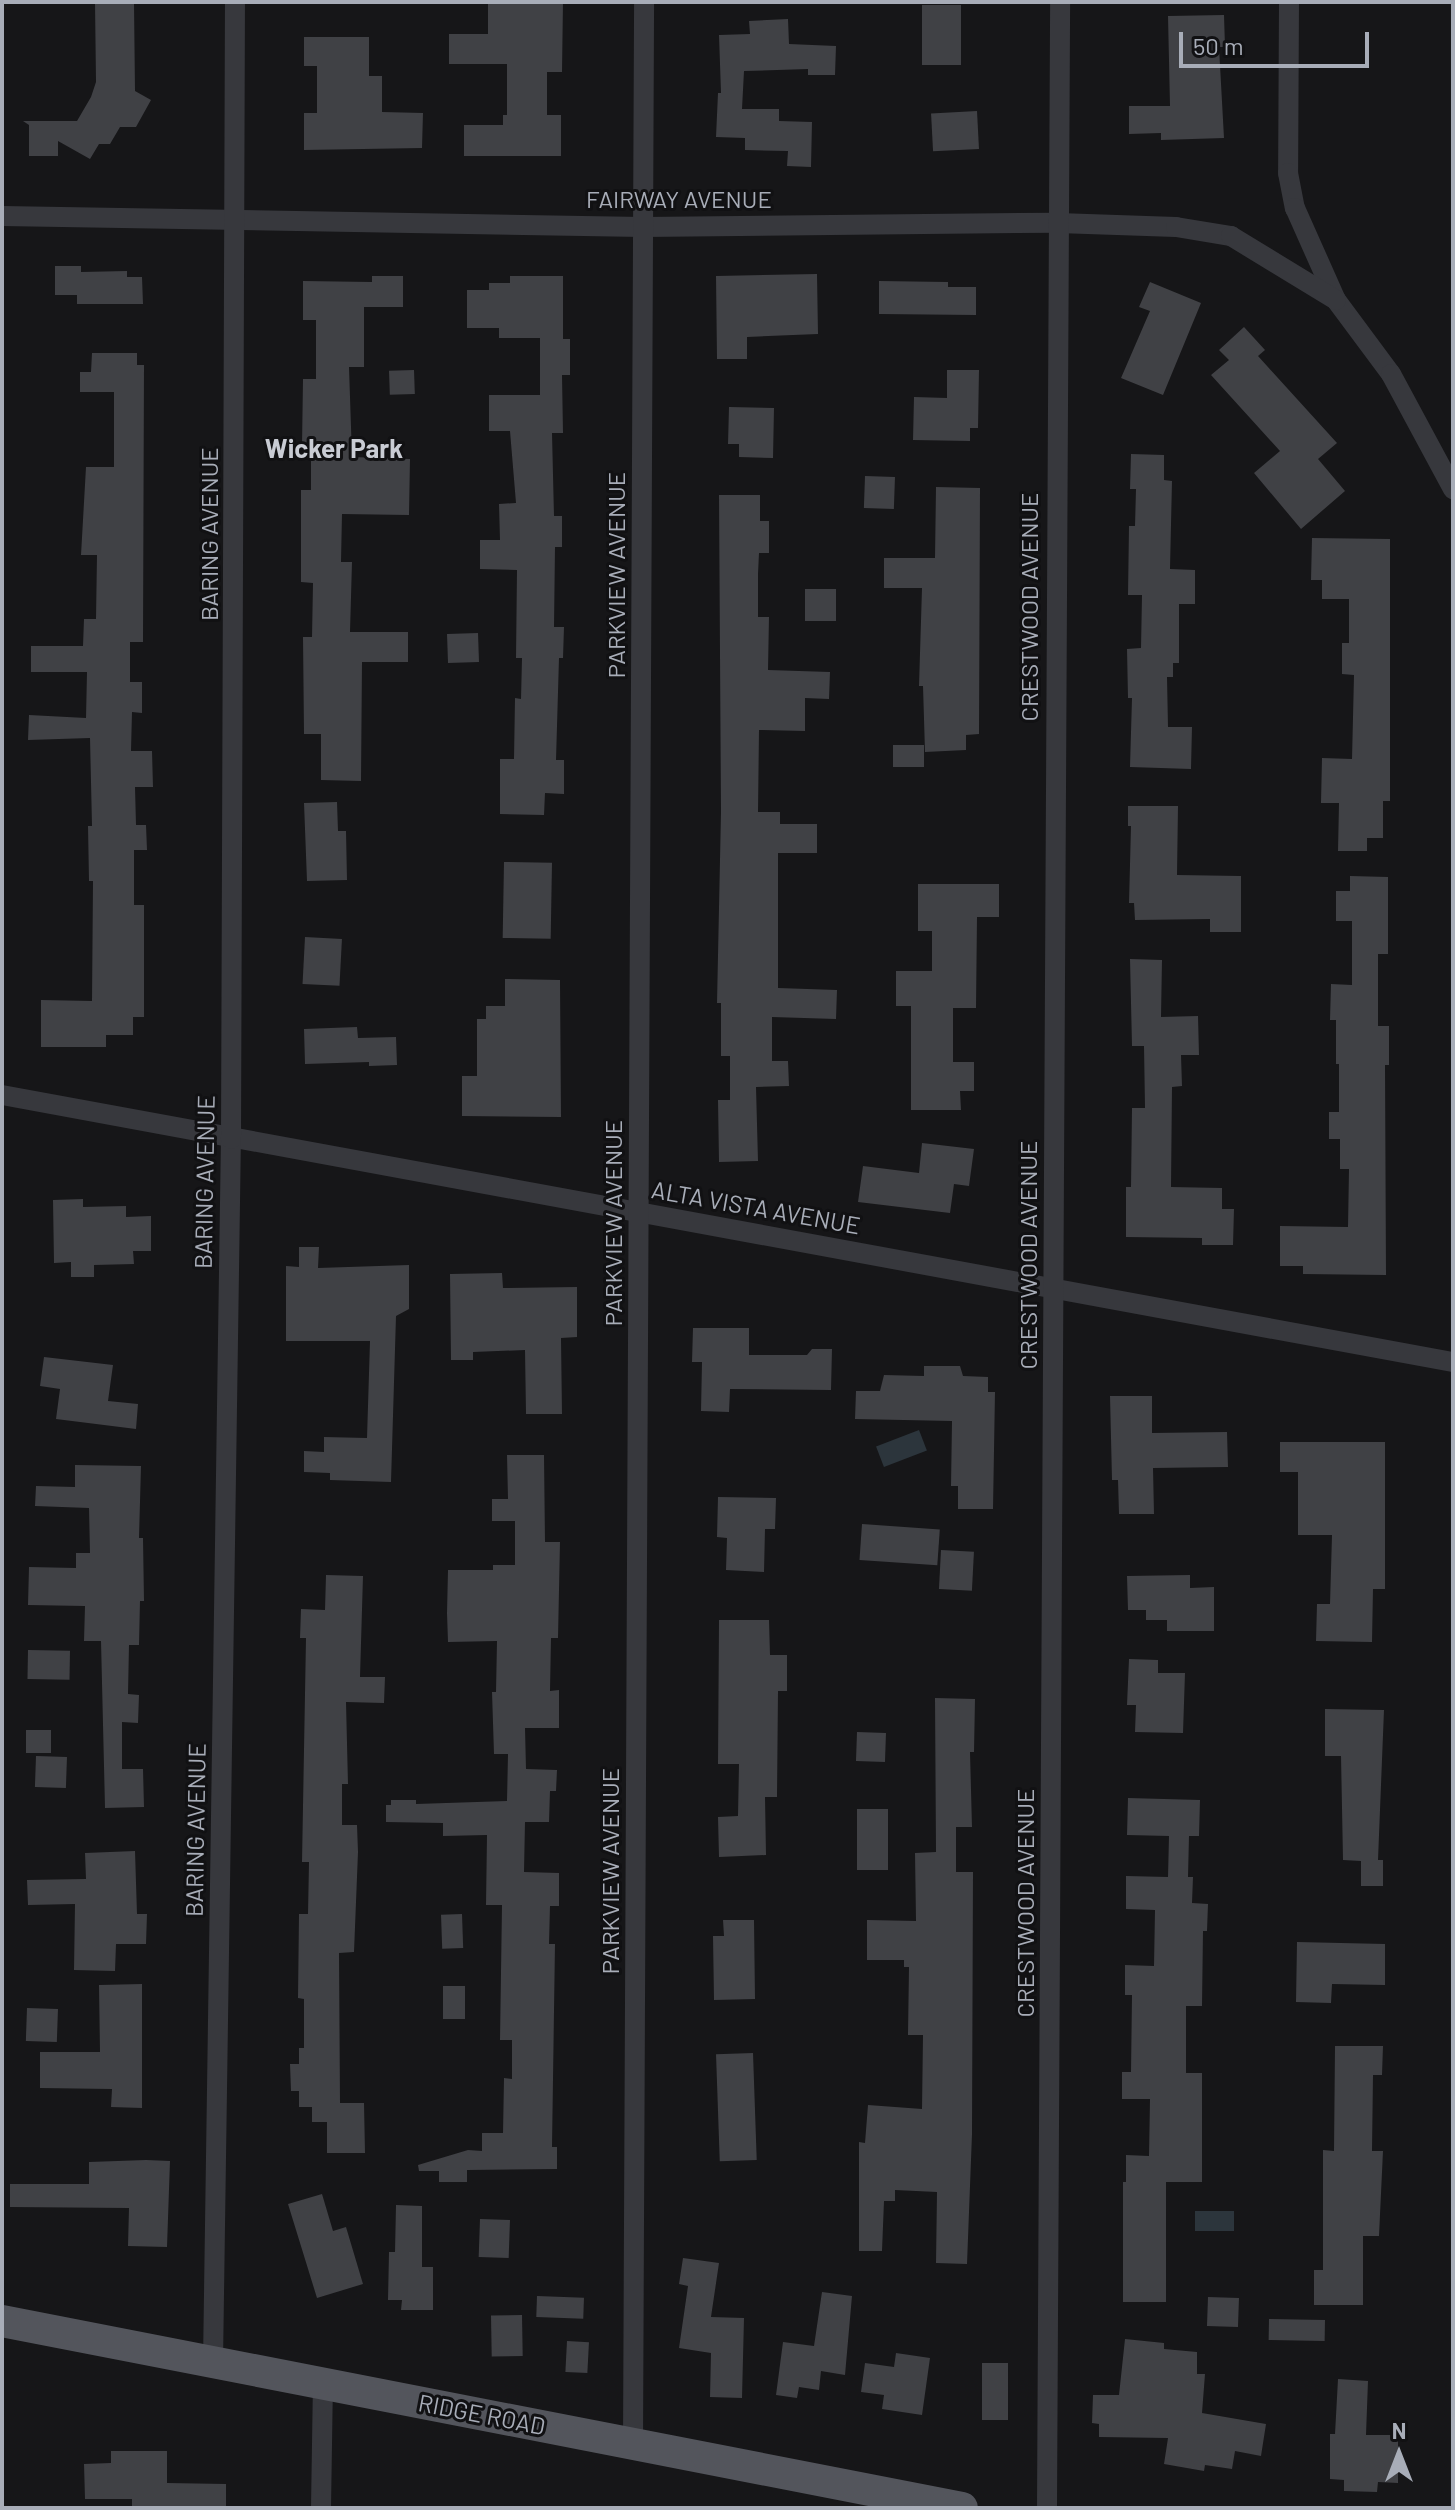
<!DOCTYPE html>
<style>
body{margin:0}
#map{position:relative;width:1455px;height:2510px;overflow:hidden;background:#161618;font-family:Barlow,sans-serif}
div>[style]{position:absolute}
.water>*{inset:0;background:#2c353c;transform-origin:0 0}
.building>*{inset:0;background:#404145;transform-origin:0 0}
.street>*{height:20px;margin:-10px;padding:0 10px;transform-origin:10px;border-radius:10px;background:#37383d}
.primary>*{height:32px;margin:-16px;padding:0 16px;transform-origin:16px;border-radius:16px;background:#53555c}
span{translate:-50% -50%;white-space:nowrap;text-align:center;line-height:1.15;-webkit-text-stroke:6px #111113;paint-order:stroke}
.street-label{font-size:24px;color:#a8adb8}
.neighbourhood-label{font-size:26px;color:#c9ccd4;font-weight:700}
.frame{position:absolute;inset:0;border:4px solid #a8adb8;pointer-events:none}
.north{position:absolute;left:1359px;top:2414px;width:80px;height:80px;-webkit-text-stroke:6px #111113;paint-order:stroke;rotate:0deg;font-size:22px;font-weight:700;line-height:32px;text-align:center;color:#a8adb8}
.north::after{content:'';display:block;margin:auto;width:28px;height:36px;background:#a8adb8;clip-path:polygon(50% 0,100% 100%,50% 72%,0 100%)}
.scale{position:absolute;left:1179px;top:32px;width:190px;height:36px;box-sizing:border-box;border:4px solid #a8adb8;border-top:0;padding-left:10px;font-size:24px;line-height:28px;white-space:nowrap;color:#a8adb8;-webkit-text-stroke:6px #111113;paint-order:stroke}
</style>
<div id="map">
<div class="water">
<i style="left:919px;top:1430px;width:22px;height:46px;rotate:69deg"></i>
<i style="left:1195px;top:2211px;width:39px;height:20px"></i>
</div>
<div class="building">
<i style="clip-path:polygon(488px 2px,563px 2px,562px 72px,547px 72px,547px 115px,561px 115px,561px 156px,464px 156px,464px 125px,503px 125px,503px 115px,507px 115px,507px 64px,449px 64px,449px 34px,488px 34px)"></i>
<i style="clip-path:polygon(95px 3px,134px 3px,135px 91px,151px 100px,136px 127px,120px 127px,110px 144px,99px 144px,90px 159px,58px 141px,58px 156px,29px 156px,29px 125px,23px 121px,77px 121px,91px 97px,96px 82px)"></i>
<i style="left:922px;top:5px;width:39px;height:60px"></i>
<i style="clip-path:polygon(1224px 15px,1225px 47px,1219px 47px,1224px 138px,1161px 140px,1161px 133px,1129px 134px,1129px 106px,1170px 106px,1168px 16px)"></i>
<i style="clip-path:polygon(788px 19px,789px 44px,836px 46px,835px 75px,808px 75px,808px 69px,744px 71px,742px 109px,779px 109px,779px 121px,812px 122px,811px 167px,787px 166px,788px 151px,745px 150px,745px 138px,716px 137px,718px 93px,721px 93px,719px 35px,750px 34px,749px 21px)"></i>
<i style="clip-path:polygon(304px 37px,369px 37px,369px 76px,382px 76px,382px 112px,423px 113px,422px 148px,304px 150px,304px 113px,317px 113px,317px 66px,304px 66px)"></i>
<i style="left:977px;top:111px;width:38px;height:46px;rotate:87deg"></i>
<i style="clip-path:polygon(55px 266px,81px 266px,81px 272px,127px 271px,127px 277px,142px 277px,143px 304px,77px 304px,77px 295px,55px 295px)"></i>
<i style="clip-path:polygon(817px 274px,818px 334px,747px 337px,747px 359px,717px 359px,716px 276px)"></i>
<i style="clip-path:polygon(372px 276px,403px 276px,403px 307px,364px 307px,364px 367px,349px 367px,352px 457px,410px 459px,409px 515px,342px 514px,341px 562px,352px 562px,350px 632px,408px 632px,408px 662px,362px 662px,361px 781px,321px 780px,321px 734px,304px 734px,303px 637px,312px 637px,313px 583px,301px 582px,301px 490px,311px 490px,311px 445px,302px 445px,303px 379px,316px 379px,316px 320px,303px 320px,303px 281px,372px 282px)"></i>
<i style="clip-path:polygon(510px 276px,563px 276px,563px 339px,570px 339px,570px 375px,562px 375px,563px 433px,552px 433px,554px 516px,562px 516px,562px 547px,555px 547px,554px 627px,564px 627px,563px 658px,559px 658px,556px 760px,564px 760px,564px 794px,545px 793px,544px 815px,500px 814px,500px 759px,514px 759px,515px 698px,521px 699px,522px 658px,516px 658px,517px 570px,480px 569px,480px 540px,500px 540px,499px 504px,516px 503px,510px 431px,489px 431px,489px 395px,540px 395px,540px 338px,499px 338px,499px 328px,467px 328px,467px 290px,489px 290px,489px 283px,510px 283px)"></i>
<i style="clip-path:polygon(879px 281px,948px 282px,948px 287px,976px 287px,976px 315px,879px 314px)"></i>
<i style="clip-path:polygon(1150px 282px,1201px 303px,1163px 395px,1121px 378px,1150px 311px,1139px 307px)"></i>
<i style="clip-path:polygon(1244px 327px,1265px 350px,1258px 356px,1337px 443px,1318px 459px,1345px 491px,1301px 529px,1254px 473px,1280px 451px,1211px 375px,1229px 360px,1219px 350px)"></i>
<i style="clip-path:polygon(92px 353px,137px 353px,137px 365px,144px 365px,143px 642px,130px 642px,130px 682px,142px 682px,142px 713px,132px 712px,131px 751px,152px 751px,153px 787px,135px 787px,136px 825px,146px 825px,147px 850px,134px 850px,134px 905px,144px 905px,144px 1017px,133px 1017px,133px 1035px,106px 1035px,106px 1047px,41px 1047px,41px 1000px,92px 1001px,93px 881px,89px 881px,88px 826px,92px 826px,90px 738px,28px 740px,29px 715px,86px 718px,87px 672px,31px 672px,31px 646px,83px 646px,84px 619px,96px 619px,97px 555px,81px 555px,86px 467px,114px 467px,114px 392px,80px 392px,80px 372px,91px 372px)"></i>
<i style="left:414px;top:370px;width:24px;height:25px;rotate:88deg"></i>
<i style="clip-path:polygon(947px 370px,979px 370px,978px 428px,970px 428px,970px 441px,913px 440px,914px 397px,947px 398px)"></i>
<i style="clip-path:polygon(729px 407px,774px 408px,773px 458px,739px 457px,739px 444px,728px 444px)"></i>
<i style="clip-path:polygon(1131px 454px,1164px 455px,1164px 480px,1172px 481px,1170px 569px,1195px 570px,1195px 604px,1179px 604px,1179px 663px,1173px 663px,1173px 677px,1167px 677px,1168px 727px,1192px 727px,1191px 769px,1130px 767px,1132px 698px,1128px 698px,1127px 649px,1141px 648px,1142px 595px,1128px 595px,1129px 526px,1135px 526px,1136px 489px,1130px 489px)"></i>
<i style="left:865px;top:476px;width:30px;height:32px;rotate:2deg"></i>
<i style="clip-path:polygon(936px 487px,980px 488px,979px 734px,966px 735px,966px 750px,925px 752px,923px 686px,919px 686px,922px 588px,884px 588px,884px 558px,935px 558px)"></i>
<i style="clip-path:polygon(719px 495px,760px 495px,760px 521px,769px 521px,769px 553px,759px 553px,758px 574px,758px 617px,769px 617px,768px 670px,830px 672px,829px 699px,805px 698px,805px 731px,759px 730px,758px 812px,780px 812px,780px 824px,817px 824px,817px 853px,778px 853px,778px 988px,837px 990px,836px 1019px,772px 1017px,772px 1061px,788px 1061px,789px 1086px,756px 1087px,758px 1161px,719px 1162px,718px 1100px,730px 1100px,730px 1056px,721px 1056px,721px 1003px,717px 1003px,721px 812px)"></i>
<i style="clip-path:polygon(1312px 538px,1390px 539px,1390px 801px,1383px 801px,1383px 838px,1367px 838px,1367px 851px,1338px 851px,1339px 803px,1321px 803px,1322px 758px,1352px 759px,1354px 675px,1342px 674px,1342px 643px,1349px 643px,1349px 599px,1322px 599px,1322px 580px,1311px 580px)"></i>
<i style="left:805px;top:589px;width:31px;height:32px"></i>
<i style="left:478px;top:633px;width:29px;height:31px;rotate:88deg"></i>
<i style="left:893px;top:745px;width:31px;height:22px"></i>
<i style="clip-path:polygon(337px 802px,338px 831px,346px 831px,347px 880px,307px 881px,304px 803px)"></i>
<i style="clip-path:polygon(1128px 806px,1178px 806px,1177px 875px,1241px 876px,1241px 932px,1210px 932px,1210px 919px,1135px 920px,1134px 903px,1129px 903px,1131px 826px,1128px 826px)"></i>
<i style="left:504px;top:862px;width:48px;height:76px;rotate:1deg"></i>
<i style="clip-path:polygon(1350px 876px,1388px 877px,1388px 954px,1378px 954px,1378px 1026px,1389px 1026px,1389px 1065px,1385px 1065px,1386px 1275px,1303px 1274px,1303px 1266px,1280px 1266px,1280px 1226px,1348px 1227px,1349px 1169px,1340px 1169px,1340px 1139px,1329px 1139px,1329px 1112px,1339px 1112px,1339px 1064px,1336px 1064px,1336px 1020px,1330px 1020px,1331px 984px,1352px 985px,1352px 921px,1336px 921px,1336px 891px,1350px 891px)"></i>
<i style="clip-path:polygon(918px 884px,999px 884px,999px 917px,977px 917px,976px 1008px,953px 1008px,953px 1062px,974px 1062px,974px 1091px,960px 1091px,961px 1110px,911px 1110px,911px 1006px,896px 1006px,896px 971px,932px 971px,932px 931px,918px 931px)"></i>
<i style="left:305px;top:937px;width:37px;height:47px;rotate:3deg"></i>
<i style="clip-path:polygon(1130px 959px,1162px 960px,1161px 1017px,1198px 1016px,1199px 1055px,1181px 1055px,1182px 1086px,1172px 1087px,1171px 1187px,1222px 1188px,1222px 1209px,1234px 1209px,1233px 1245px,1202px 1245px,1202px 1238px,1126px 1237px,1126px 1187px,1131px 1187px,1132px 1108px,1145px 1108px,1144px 1046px,1132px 1046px)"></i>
<i style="clip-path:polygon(505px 979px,560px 980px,561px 1117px,462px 1116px,462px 1076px,477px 1076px,477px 1019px,486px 1019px,486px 1006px,505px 1006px)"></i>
<i style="clip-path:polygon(357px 1027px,358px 1038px,396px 1037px,397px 1065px,369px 1066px,369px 1062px,305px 1064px,304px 1029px)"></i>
<i style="clip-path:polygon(922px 1143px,974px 1149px,969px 1186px,954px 1184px,950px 1213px,858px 1202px,863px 1166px,919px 1173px)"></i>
<i style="clip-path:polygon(83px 1199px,83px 1207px,126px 1206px,126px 1217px,151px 1216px,151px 1251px,133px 1251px,134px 1264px,94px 1265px,94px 1277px,71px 1277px,71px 1262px,54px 1263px,53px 1200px)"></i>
<i style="clip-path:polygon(299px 1247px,319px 1247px,318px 1268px,409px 1265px,409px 1309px,396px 1316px,391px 1482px,330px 1480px,330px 1473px,304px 1472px,304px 1451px,324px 1452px,324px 1437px,367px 1438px,370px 1341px,286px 1341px,286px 1266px,299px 1267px)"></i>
<i style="clip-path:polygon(502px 1273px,503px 1288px,577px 1287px,577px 1337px,561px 1338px,562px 1414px,526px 1414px,525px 1350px,473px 1352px,473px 1360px,451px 1360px,450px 1274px)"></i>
<i style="clip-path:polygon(693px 1328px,749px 1328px,749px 1355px,807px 1355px,812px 1349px,832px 1349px,831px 1390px,730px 1389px,729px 1412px,701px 1411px,702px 1362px,692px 1362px)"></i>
<i style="clip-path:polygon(44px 1357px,113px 1365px,108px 1401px,138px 1404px,136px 1429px,56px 1419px,60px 1389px,40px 1386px)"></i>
<i style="clip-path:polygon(924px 1366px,960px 1366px,963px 1376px,988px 1377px,988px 1392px,995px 1392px,993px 1509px,958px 1509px,958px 1486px,951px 1486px,952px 1421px,855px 1419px,856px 1391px,880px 1391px,884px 1375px,924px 1376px)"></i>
<i style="clip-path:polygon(1110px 1396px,1152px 1396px,1152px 1433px,1227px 1432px,1228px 1467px,1153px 1468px,1154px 1514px,1119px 1514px,1118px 1480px,1112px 1480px)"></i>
<i style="clip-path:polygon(1280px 1442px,1385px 1442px,1385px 1589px,1373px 1589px,1372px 1642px,1316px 1641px,1317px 1604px,1330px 1604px,1332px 1535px,1298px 1535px,1298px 1472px,1280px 1472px)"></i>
<i style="clip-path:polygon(507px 1455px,544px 1455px,545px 1542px,560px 1542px,558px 1638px,551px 1638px,550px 1691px,559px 1690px,559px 1728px,525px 1728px,526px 1769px,557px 1770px,556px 1791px,550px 1791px,549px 1822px,525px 1822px,524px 1872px,559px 1873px,559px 1906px,550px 1906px,549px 1944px,555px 1944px,552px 2147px,557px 2147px,557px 2169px,467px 2170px,467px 2182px,439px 2182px,439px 2171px,419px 2171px,418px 2165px,468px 2150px,482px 2151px,482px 2133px,503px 2133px,504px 2078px,512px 2079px,512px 2040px,500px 2040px,502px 1905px,486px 1905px,487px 1835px,443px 1836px,443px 1823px,386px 1822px,386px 1805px,391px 1805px,391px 1800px,416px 1800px,416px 1804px,507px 1801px,508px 1754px,494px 1754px,492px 1692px,496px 1692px,497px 1641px,448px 1642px,447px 1613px,448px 1570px,493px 1570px,493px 1565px,515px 1565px,515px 1521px,492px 1521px,492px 1499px,508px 1499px)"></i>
<i style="clip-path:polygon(75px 1465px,141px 1466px,139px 1538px,143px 1538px,144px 1601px,140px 1601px,139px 1645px,129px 1645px,128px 1694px,139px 1695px,138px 1723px,122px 1722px,122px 1769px,143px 1769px,144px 1807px,105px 1808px,101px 1641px,84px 1641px,85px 1606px,28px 1605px,29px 1567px,76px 1568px,76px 1553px,90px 1553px,89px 1508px,35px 1506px,36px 1486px,75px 1487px)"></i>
<i style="clip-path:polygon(718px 1497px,776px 1498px,775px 1529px,765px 1529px,764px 1572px,726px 1570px,727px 1538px,717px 1537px)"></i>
<i style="left:862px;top:1524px;width:78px;height:36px;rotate:4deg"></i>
<i style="left:941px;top:1550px;width:33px;height:39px;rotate:3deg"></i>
<i style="clip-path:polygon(326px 1575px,363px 1576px,360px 1677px,385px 1677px,384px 1703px,346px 1702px,348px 1784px,342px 1784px,342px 1825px,357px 1825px,358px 1852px,354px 1952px,339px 1953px,340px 2103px,364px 2103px,365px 2153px,327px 2153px,327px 2122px,312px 2122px,312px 2107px,299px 2107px,299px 2091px,291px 2091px,290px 2064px,299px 2064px,299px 2048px,304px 2048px,304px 1999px,298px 1998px,299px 1914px,308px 1914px,309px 1862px,302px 1862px,306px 1638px,300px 1638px,301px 1609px,325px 1610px)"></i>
<i style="clip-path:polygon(1190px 1575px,1190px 1588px,1214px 1587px,1214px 1631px,1167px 1631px,1167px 1620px,1146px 1620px,1146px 1610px,1128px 1610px,1127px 1576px)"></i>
<i style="clip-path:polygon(719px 1620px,769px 1620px,770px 1655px,787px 1655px,787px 1691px,778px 1691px,777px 1797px,765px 1797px,766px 1855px,719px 1857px,718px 1817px,738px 1816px,739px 1764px,718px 1764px)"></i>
<i style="left:28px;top:1650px;width:42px;height:29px;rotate:1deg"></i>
<i style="clip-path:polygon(1129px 1659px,1158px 1660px,1158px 1673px,1185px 1673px,1183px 1733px,1135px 1732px,1136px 1705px,1127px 1705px)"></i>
<i style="clip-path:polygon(935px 1698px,975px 1699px,974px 1752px,970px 1752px,972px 1827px,956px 1827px,956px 1872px,973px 1872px,972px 2134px,967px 2264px,936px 2263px,937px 2192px,895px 2190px,895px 2201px,884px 2201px,882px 2251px,859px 2251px,859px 2142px,865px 2143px,868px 2105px,922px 2109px,923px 2035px,908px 2035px,909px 1967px,904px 1967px,904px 1960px,867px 1960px,867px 1920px,916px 1921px,915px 1853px,936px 1852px)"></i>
<i style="clip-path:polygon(1325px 1709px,1384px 1710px,1378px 1860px,1383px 1860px,1383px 1886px,1361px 1886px,1361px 1861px,1343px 1860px,1341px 1756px,1325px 1756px)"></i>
<i style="left:51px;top:1730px;width:23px;height:25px;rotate:90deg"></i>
<i style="left:857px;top:1732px;width:29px;height:29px;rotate:2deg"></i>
<i style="left:36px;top:1756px;width:31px;height:31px;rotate:2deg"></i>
<i style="clip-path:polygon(1128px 1798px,1200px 1800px,1199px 1836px,1189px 1836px,1188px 1877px,1193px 1877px,1192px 1903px,1208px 1904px,1207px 1931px,1203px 1931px,1202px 2006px,1186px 2006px,1186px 2073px,1202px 2073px,1202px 2182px,1166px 2182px,1166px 2302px,1123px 2302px,1123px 2182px,1126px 2182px,1126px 2155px,1149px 2156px,1150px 2099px,1122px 2099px,1122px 2072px,1131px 2072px,1132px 1995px,1125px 1995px,1125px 1965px,1154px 1966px,1155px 1910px,1126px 1909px,1126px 1876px,1168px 1877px,1169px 1836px,1127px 1835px)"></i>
<i style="left:857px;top:1809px;width:31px;height:61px"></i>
<i style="clip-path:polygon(135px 1851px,137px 1914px,147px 1914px,146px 1944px,116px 1944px,115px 1971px,74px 1970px,75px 1904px,28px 1905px,27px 1880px,86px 1879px,85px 1853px)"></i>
<i style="left:462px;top:1914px;width:34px;height:21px;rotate:88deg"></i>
<i style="clip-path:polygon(723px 1920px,754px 1920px,755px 1999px,714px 2000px,713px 1936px,724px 1936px)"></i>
<i style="clip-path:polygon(1297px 1942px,1385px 1944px,1385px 1985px,1332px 1984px,1331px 2003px,1296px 2002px)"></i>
<i style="clip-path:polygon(142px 1984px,142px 2108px,111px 2107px,112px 2089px,40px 2088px,40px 2052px,100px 2052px,99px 1985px)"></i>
<i style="left:443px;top:1986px;width:22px;height:33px"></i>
<i style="left:27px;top:2008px;width:31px;height:33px;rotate:2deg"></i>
<i style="clip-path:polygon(1335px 2046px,1383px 2046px,1382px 2075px,1373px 2075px,1372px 2151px,1383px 2151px,1379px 2236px,1363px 2236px,1363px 2305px,1314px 2305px,1314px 2270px,1323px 2270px,1323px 2150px,1334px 2151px)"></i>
<i style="left:753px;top:2053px;width:107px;height:37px;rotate:88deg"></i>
<i style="clip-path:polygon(146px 2160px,170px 2161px,167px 2247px,128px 2246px,129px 2208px,10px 2207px,10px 2184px,89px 2184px,89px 2162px)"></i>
<i style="clip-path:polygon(322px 2194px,333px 2231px,346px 2227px,363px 2284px,317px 2298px,288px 2204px)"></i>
<i style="clip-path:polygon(396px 2205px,422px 2206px,422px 2267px,433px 2267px,433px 2310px,401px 2310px,402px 2300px,388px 2300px,389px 2252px,395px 2252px)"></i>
<i style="left:480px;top:2219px;width:30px;height:38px;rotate:2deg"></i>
<i style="clip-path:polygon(683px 2258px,719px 2263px,711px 2317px,744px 2318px,742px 2398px,710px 2397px,711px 2353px,679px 2348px,688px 2286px,679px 2284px)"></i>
<i style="clip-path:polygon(822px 2292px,852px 2296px,845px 2375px,821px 2371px,819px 2390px,799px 2387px,797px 2398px,776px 2395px,783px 2342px,814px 2346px)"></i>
<i style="left:537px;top:2296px;width:47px;height:21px;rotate:2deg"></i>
<i style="left:1208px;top:2297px;width:31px;height:29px;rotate:2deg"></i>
<i style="left:522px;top:2315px;width:41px;height:31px;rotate:89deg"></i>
<i style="left:1269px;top:2319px;width:56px;height:21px;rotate:1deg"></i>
<i style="clip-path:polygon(1125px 2339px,1164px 2343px,1164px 2349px,1197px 2352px,1197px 2374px,1205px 2374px,1202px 2413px,1266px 2424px,1261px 2456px,1235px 2451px,1232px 2469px,1205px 2465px,1204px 2471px,1164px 2464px,1168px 2438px,1099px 2437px,1099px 2424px,1092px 2423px,1093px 2395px,1119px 2395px)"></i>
<i style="left:567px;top:2341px;width:22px;height:31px;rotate:3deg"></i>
<i style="clip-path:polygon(896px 2353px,930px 2358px,922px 2415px,882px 2409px,884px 2395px,861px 2392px,865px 2363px,894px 2367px)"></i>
<i style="left:982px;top:2363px;width:26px;height:57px"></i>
<i style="clip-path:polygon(1338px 2379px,1368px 2381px,1366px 2435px,1398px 2435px,1398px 2483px,1378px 2482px,1377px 2492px,1344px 2491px,1344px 2480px,1330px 2479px,1330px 2434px,1335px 2434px)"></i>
<i style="clip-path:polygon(111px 2451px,167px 2451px,167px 2483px,226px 2484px,226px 2508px,132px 2508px,132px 2499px,85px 2499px,84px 2464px,111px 2463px)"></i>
</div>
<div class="street">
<i style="left:1289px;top:2px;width:171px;rotate:90.3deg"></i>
<i style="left:1288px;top:173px;width:36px;rotate:79deg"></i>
<i style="left:1295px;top:208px;width:101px;rotate:66deg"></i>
<i style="left:1336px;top:300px;width:92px;rotate:53.4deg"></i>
<i style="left:1391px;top:374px;width:131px;rotate:61.7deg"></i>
<i style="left:2px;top:216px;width:641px;rotate:0.98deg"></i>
<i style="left:643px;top:227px;width:415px;rotate:-0.6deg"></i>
<i style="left:1058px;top:223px;width:118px;rotate:1.9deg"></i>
<i style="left:1176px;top:227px;width:56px;rotate:9.3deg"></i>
<i style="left:1231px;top:236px;width:123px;rotate:31.4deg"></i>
<i style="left:2px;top:1095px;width:1475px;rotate:10.43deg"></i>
<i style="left:213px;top:2362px;width:1223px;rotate:-89.16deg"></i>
<i style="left:231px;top:1139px;width:1137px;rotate:-89.8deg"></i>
<i style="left:633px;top:2444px;width:2442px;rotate:-89.74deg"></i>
<i style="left:321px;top:2508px;width:125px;rotate:-89.1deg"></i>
<i style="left:1047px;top:2508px;width:2506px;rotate:-89.7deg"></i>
</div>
<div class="primary">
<i style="left:2px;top:2321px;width:978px;rotate:11.02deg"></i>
</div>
<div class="street-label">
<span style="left:679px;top:199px">FAIRWAY AVENUE</span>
<span style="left:209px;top:534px;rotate:-90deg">BARING AVENUE</span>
<span style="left:616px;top:575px;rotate:-90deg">PARKVIEW AVENUE</span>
<span style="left:1029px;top:607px;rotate:-90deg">CRESTWOOD AVENUE</span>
<span style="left:204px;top:1182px;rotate:-89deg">BARING AVENUE</span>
<span style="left:756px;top:1207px;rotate:10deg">ALTA VISTA AVENUE</span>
<span style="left:613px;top:1223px;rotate:-90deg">PARKVIEW AVENUE</span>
<span style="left:1028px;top:1255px;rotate:-90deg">CRESTWOOD AVENUE</span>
<span style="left:195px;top:1830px;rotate:-89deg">BARING AVENUE</span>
<span style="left:610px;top:1871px;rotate:-90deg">PARKVIEW AVENUE</span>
<span style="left:1025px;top:1903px;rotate:-90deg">CRESTWOOD AVENUE</span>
<span style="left:482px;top:2414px;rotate:11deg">RIDGE ROAD</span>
</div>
<div class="neighbourhood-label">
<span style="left:334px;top:448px">Wicker Park</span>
</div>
<div class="frame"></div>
<div class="north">N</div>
<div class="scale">50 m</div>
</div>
